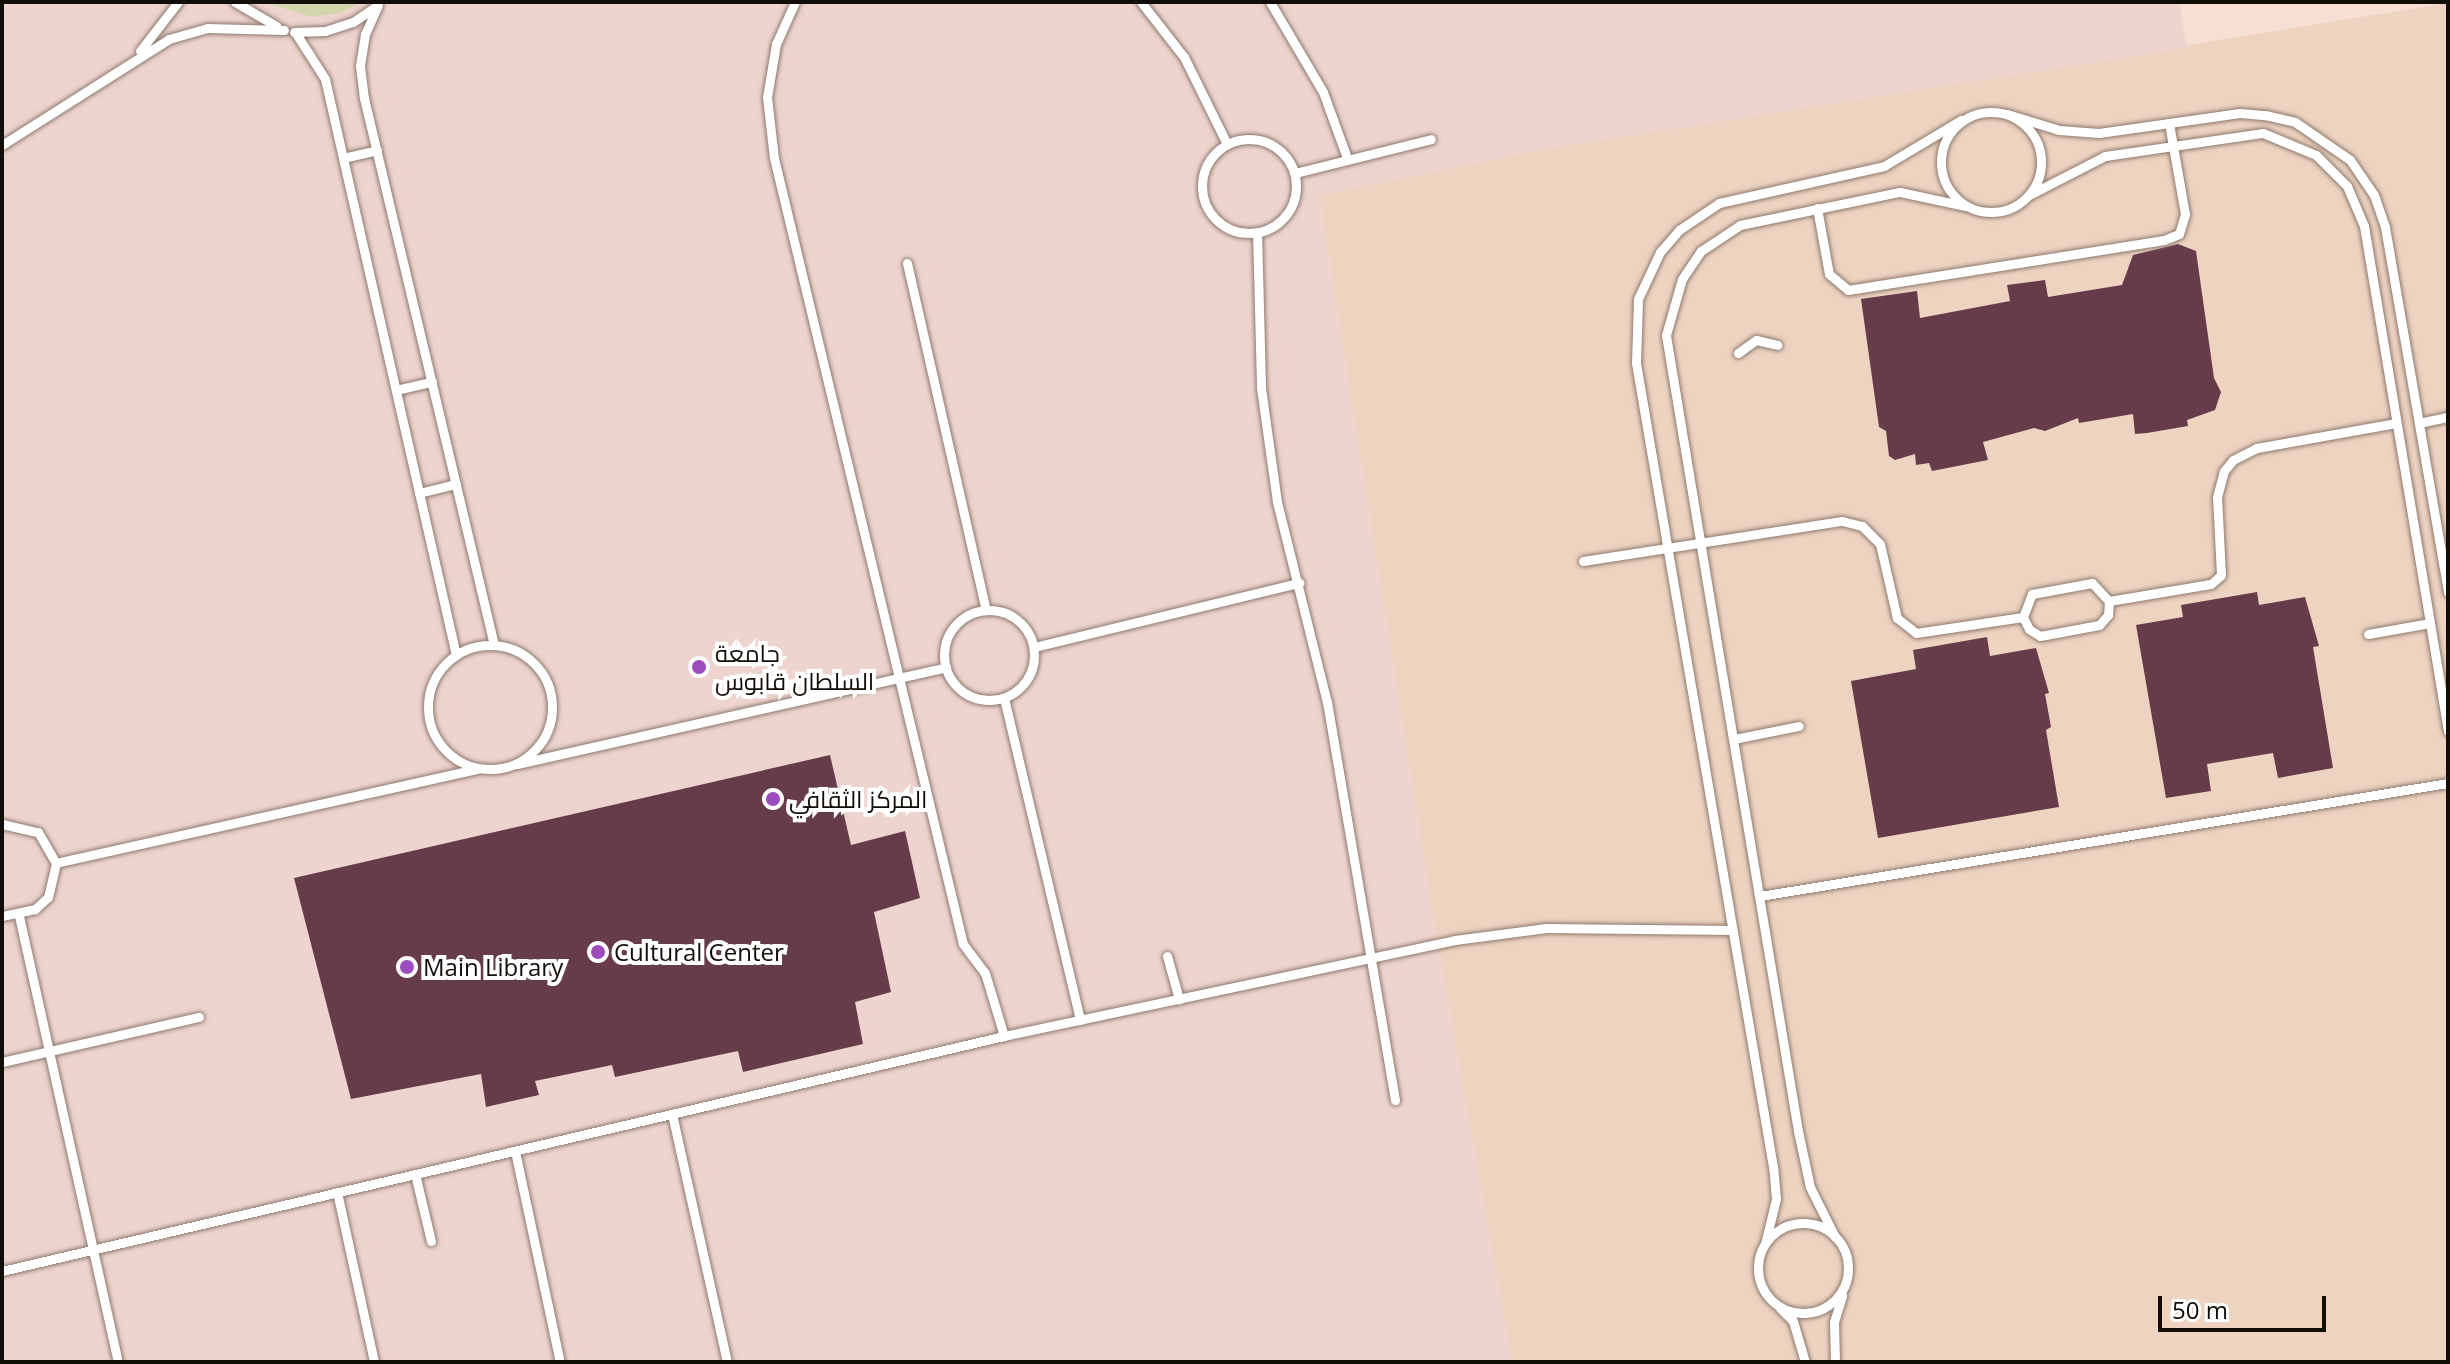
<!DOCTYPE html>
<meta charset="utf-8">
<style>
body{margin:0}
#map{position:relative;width:2450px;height:1364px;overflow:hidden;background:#f5e0d3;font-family:"Open Sans",Cairo,sans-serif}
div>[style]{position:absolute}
.built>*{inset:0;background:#eed3c1}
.education>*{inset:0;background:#eed4ce}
.green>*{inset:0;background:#d2d6ab}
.building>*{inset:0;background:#663c4a}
.roads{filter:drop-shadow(0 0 2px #8c7a6e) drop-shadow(0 0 2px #8c7a6e)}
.service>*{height:9px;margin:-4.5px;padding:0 4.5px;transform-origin:4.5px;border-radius:4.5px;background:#fff}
.service>.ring{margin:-4.5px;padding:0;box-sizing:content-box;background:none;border:9px solid #fff;border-radius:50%}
.dots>*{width:22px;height:22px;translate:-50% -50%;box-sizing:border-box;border:4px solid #fff;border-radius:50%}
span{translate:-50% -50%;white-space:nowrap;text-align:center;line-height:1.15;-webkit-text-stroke:8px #fff;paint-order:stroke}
.poi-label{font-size:24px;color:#130d08}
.left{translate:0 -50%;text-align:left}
.frame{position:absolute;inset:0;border:4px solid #130d08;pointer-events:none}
.scale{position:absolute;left:2158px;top:1296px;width:168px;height:36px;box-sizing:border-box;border:4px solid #130d08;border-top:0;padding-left:10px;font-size:24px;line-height:28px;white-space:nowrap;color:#130d08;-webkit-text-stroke:6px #fff;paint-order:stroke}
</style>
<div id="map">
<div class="built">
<i style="clip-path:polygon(2448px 3px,2448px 1362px,1512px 1362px,1435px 928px,1319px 195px,1540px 150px)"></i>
</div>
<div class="education">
<i style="clip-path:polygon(2px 2px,2179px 2px,2187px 48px,1540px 150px,1319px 196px,1435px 928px,1512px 1362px,2px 1362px)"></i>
</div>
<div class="green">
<i style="clip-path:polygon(265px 2px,361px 2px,340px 13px,312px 17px)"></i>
</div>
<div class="building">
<i style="clip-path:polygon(2178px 244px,2196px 251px,2214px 378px,2221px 392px,2215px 410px,2187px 420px,2188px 426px,2147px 433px,2135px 434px,2133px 414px,2079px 423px,2078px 418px,2045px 431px,2034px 428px,1983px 442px,1988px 460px,1932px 471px,1929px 463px,1916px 465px,1915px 454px,1895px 460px,1889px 456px,1886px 431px,1879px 427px,1861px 299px,1917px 291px,1920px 318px,2010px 301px,2007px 285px,2045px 280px,2048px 297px,2122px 285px,2133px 255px)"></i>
<i style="clip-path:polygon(2257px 592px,2259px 605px,2305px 597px,2319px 646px,2313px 647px,2333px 768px,2278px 778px,2273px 753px,2207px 764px,2211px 791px,2166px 798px,2136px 625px,2183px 617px,2181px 605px)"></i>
<i style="clip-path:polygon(1987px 637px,1990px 656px,2036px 648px,2049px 693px,2045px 694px,2051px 727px,2046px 730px,2059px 807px,1878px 838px,1851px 681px,1916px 669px,1913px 650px)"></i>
<i style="clip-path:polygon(830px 755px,851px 845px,905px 831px,920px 898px,874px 912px,891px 992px,855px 1002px,863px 1044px,743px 1072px,738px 1051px,615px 1077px,612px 1065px,535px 1081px,539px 1095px,486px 1107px,481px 1074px,351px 1099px,294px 878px)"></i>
</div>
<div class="roads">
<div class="service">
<i style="left:235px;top:2px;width:48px;rotate:30.3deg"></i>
<i style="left:795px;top:2px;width:46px;rotate:114.3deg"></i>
<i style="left:776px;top:44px;width:54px;rotate:99.6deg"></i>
<i style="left:767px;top:97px;width:61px;rotate:83.5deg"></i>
<i style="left:774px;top:158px;width:808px;rotate:76.48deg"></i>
<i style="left:963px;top:944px;width:36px;rotate:53deg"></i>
<i style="left:985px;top:973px;width:66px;rotate:73.2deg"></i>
<i style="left:1141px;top:2px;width:70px;rotate:52deg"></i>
<i style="left:1184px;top:57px;width:97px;rotate:63.7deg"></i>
<i style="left:1270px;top:2px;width:104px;rotate:59.5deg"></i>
<i style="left:1323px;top:92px;width:70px;rotate:70deg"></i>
<i style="left:378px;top:5px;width:32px;rotate:114deg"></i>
<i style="left:365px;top:34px;width:32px;rotate:99deg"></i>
<i style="left:360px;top:66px;width:32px;rotate:83deg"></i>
<i style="left:364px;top:98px;width:562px;rotate:76.63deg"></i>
<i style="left:294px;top:32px;width:31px;rotate:-2deg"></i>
<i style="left:325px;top:31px;width:29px;rotate:-18deg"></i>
<i style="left:353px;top:22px;width:29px;rotate:-34deg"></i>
<i style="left:295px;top:32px;width:56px;rotate:57.4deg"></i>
<i style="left:325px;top:79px;width:591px;rotate:77.19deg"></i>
<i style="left:140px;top:51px;width:62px;rotate:-52.2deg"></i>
<i class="ring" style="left:1941px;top:112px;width:91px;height:91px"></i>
<i style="left:2007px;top:114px;width:54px;rotate:17.1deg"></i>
<i style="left:2059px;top:130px;width:40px;rotate:4.3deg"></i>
<i style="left:2099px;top:133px;width:142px;rotate:-8.1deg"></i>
<i style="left:2240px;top:113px;width:25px;rotate:5deg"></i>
<i style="left:2265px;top:115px;width:31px;rotate:13deg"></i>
<i style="left:2295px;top:122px;width:67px;rotate:34.6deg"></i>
<i style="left:2350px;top:160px;width:42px;rotate:55.6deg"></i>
<i style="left:2374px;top:195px;width:34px;rotate:71deg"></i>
<i style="left:2385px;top:227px;width:371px;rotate:80.2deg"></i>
<i class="ring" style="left:1202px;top:139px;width:85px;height:85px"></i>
<i style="left:2px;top:145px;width:198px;rotate:-32.4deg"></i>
<i style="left:169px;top:39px;width:40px;rotate:-16deg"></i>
<i style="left:207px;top:28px;width:77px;rotate:1.5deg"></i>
<i style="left:343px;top:158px;width:35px;rotate:-13deg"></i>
<i style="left:1295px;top:173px;width:140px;rotate:-14deg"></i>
<i style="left:2029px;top:195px;width:85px;rotate:-27.2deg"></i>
<i style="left:2105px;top:156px;width:160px;rotate:-8.3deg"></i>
<i style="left:2263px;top:133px;width:57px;rotate:22.5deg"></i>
<i style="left:2316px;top:155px;width:44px;rotate:45deg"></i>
<i style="left:2347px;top:186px;width:43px;rotate:67deg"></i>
<i style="left:2364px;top:226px;width:512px;rotate:80.56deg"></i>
<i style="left:1817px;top:208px;width:67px;rotate:79.7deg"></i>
<i style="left:1829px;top:274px;width:25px;rotate:40deg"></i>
<i style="left:1848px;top:290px;width:320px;rotate:-9deg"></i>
<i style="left:2164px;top:240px;width:16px;rotate:-22deg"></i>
<i style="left:2179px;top:234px;width:21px;rotate:-73deg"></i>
<i style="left:2185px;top:214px;width:92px;rotate:-100deg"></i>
<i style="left:1257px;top:232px;width:156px;rotate:88.5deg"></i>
<i style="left:1261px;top:388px;width:115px;rotate:82deg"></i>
<i style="left:1277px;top:502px;width:206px;rotate:76deg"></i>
<i style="left:1327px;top:702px;width:404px;rotate:80.3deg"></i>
<i style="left:907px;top:263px;width:356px;rotate:77.2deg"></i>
<i style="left:1738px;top:353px;width:22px;rotate:-36deg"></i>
<i style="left:1756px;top:340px;width:22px;rotate:13deg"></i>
<i style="left:396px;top:390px;width:37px;rotate:-13deg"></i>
<i style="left:2419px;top:423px;width:30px;rotate:-12deg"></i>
<i style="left:419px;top:493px;width:38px;rotate:-14deg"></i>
<i style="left:1583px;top:561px;width:262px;rotate:-8.8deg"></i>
<i style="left:1842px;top:521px;width:21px;rotate:14deg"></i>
<i style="left:1862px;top:526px;width:25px;rotate:45deg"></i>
<i style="left:1880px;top:544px;width:76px;rotate:77.1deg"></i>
<i style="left:1897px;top:618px;width:24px;rotate:38deg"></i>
<i style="left:1916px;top:633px;width:108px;rotate:-8.5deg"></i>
<i style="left:2092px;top:583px;width:25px;rotate:47deg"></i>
<i style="left:2109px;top:601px;width:14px;rotate:94deg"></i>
<i style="left:2108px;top:615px;width:13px;rotate:132deg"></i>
<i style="left:2099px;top:625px;width:60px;rotate:169.4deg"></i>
<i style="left:2040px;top:636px;width:13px;rotate:-148deg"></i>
<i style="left:2029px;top:629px;width:13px;rotate:-117deg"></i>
<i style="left:2023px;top:617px;width:25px;rotate:-69deg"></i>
<i style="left:2032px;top:594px;width:61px;rotate:-10.4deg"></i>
<i style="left:2109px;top:601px;width:103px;rotate:-9.5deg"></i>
<i style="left:2211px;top:584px;width:13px;rotate:-42deg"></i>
<i style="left:2221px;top:575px;width:78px;rotate:-92.9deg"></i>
<i style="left:2217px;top:497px;width:27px;rotate:-75deg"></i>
<i style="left:2224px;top:471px;width:14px;rotate:-51deg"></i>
<i style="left:2233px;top:460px;width:27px;rotate:-27deg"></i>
<i style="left:2257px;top:448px;width:141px;rotate:-10.2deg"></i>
<i class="ring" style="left:944px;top:610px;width:81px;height:81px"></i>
<i style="left:2368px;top:634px;width:63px;rotate:-10.1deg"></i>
<i class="ring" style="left:428px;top:645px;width:115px;height:115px"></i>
<i style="left:1034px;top:647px;width:273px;rotate:-13.6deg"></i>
<i style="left:1004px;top:698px;width:331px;rotate:76.7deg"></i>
<i style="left:1734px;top:739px;width:66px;rotate:-11.3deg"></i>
<i style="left:517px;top:764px;width:440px;rotate:-12.7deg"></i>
<i style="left:2px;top:824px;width:37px;rotate:13deg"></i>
<i style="left:38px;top:832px;width:36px;rotate:60deg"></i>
<i style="left:56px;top:863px;width:35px;rotate:103deg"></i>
<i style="left:48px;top:897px;width:18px;rotate:137deg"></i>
<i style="left:35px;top:909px;width:34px;rotate:168deg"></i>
<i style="left:56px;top:863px;width:431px;rotate:-12.6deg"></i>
<i style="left:1760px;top:896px;width:697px;rotate:-9.33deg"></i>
<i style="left:19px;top:916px;width:457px;rotate:77.5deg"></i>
<i style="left:1167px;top:956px;width:45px;rotate:74.4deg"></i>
<i style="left:2px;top:1062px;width:202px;rotate:-12.9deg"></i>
<i style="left:672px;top:1114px;width:254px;rotate:77.5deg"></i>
<i style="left:515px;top:1151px;width:216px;rotate:78deg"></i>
<i style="left:415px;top:1174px;width:69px;rotate:76.6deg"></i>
<i style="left:337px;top:1192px;width:174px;rotate:77.7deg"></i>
<i class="ring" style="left:1758px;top:1223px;width:81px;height:81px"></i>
<i style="left:1835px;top:1237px;width:56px;rotate:-116.6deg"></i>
<i style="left:1810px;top:1187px;width:57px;rotate:-102.1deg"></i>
<i style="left:1798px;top:1131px;width:807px;rotate:-99.42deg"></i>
<i style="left:1666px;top:335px;width:58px;rotate:-74.1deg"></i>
<i style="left:1682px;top:279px;width:34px;rotate:-56deg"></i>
<i style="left:1701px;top:251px;width:47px;rotate:-33.7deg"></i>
<i style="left:1740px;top:225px;width:163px;rotate:-11.7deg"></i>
<i style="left:1900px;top:192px;width:66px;rotate:12.2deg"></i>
<i style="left:1765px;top:1244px;width:46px;rotate:-76.3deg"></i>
<i style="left:1776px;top:1199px;width:32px;rotate:-95deg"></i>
<i style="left:1773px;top:1167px;width:816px;rotate:-99.67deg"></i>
<i style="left:1636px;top:363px;width:64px;rotate:-88.2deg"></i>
<i style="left:1638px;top:299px;width:52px;rotate:-64.9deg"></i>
<i style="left:1660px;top:252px;width:29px;rotate:-49deg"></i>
<i style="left:1679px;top:230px;width:48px;rotate:-34deg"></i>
<i style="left:1719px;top:203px;width:169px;rotate:-12.6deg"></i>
<i style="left:1884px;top:166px;width:90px;rotate:-30.9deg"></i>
<i style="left:2px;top:1271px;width:1029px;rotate:-13.2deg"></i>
<i style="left:1004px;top:1036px;width:461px;rotate:-12deg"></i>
<i style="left:1455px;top:940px;width:92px;rotate:-7.5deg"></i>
<i style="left:1546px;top:928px;width:186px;rotate:0.6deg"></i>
<i style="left:1780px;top:1308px;width:18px;rotate:45deg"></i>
<i style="left:1793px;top:1321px;width:43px;rotate:73.7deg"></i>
<i style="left:1835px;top:1362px;width:40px;rotate:-91.4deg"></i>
<i style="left:1834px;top:1322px;width:28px;rotate:-73deg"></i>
</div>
</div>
<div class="dots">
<i style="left:699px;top:667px;background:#9c4cbd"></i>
<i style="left:773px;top:799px;background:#9c4cbd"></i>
<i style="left:598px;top:952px;background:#9c4cbd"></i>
<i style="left:407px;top:967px;background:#9c4cbd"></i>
</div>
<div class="poi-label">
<span class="left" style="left:715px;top:667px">جامعة<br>السلطان قابوس</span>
<span class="left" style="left:789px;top:799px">المركز الثقافي</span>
<span class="left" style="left:614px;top:952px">Cultural Center</span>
<span class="left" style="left:423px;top:967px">Main Library</span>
</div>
<div class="frame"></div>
<div class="scale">50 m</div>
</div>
